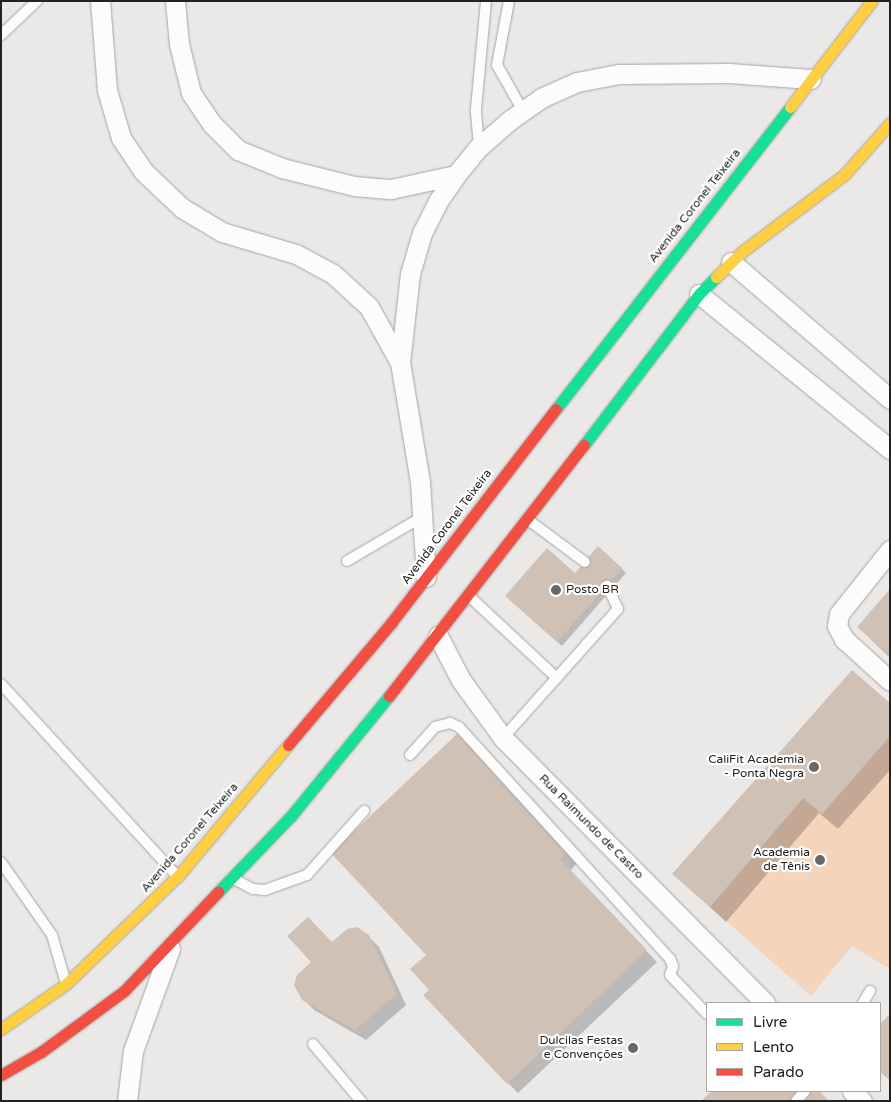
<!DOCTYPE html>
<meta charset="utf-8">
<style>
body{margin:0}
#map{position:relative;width:891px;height:1102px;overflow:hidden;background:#ebe9e8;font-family:"Varela Round",sans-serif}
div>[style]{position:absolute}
.green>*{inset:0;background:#f4d4bb}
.shadow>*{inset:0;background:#0003}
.building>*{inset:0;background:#d0c1b6}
.roads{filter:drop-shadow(0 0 1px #a5a4a3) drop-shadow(0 0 1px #a5a4a3)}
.lane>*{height:10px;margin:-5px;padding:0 5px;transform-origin:5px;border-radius:5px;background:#fcfcfc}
.street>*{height:19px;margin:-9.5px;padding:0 9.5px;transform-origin:9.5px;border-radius:9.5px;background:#fcfcfc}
.fast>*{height:11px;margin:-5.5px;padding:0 5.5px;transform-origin:5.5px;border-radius:5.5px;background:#16e098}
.slow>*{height:11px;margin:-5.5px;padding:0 5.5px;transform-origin:5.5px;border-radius:5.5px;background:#ffcf43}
.jam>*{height:11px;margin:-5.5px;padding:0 5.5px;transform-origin:5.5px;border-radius:5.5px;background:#f24e42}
.dots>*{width:14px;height:14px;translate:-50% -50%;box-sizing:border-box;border:2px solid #fff;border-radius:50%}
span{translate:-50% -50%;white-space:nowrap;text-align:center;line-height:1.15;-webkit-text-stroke:4.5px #fff;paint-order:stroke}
.street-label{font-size:12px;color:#232221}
.poi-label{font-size:12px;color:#232221}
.left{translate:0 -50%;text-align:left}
.right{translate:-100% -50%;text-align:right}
.frame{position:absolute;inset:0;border:2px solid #232221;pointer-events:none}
.legend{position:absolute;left:706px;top:1002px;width:175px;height:90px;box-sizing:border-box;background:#fff;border:1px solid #a7a7a6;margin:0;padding:6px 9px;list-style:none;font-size:15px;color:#232221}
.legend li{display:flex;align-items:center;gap:10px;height:25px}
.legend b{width:25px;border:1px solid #a7a7a6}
</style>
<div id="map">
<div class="green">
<i style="clip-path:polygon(890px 736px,890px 969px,852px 946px,811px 996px,710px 907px,803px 798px,822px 814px)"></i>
</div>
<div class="shadow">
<i style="clip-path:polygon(621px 568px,626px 573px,562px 646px,512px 601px,575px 574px)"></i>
<i style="clip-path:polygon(890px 591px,890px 658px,858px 627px)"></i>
<i style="clip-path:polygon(890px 705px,890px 770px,838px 829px,819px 813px,726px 922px,674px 874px)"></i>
<i style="clip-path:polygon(458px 735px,578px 862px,570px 871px,657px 962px,518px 1093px,508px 1083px,428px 955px)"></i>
<i style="clip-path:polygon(368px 936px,379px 947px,406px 1005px,366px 1040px,314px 1010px,303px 999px,313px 962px,333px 944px)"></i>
<i style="clip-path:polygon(890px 1016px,890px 1080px,880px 1072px,880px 1026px)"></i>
<i style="clip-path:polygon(714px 1091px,817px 1091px,828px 1101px,703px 1101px)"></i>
</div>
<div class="building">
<i style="clip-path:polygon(598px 546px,622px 568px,557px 642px,505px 596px,547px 548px,575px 573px)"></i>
<i style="clip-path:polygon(890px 589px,890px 655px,857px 627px)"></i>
<i style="clip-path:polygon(852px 670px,890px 703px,890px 736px,822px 814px,803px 798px,710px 907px,672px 874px)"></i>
<i style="clip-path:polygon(458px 733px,569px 851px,560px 859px,647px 950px,507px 1084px,423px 995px,429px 990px,410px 969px,426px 955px,331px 853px)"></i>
<i style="clip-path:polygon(308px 917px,332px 942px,347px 929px,357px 927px,369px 935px,397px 994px,355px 1030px,302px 1000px,294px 985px,297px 975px,311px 962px,287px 936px)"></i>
<i style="clip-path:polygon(890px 1014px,890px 1080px,880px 1071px,880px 1024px)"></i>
<i style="clip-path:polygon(712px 1091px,819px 1091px,829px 1101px,701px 1101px)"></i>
</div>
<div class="roads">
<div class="lane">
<i style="left:509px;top:1px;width:65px;rotate:100.6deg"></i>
<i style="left:497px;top:65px;width:53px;rotate:60.5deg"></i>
<i style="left:1px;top:35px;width:50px;rotate:-43.4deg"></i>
<i style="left:479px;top:147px;width:38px;rotate:-95deg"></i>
<i style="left:476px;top:109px;width:108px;rotate:-84.7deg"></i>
<i style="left:527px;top:519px;width:72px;rotate:36.6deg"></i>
<i style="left:347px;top:561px;width:87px;rotate:-30.4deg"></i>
<i style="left:470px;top:597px;width:119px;rotate:43deg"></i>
<i style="left:1px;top:684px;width:259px;rotate:47.5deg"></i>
<i style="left:503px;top:738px;width:173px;rotate:-48.3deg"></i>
<i style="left:618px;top:609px;width:26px;rotate:-115deg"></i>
<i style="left:410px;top:755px;width:38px;rotate:-48deg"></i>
<i style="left:435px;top:727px;width:16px;rotate:-15deg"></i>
<i style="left:450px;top:723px;width:10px;rotate:24deg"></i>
<i style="left:459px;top:727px;width:314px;rotate:47.7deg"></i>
<i style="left:670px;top:959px;width:8px;rotate:67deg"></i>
<i style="left:673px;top:966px;width:9px;rotate:108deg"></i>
<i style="left:670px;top:975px;width:54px;rotate:46.5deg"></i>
<i style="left:1px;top:862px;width:89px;rotate:55.1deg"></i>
<i style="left:52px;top:935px;width:47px;rotate:73.9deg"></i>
<i style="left:234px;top:879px;width:21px;rotate:28deg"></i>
<i style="left:253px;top:889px;width:12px;rotate:5deg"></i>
<i style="left:265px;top:890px;width:45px;rotate:-19.7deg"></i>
<i style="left:307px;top:875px;width:86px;rotate:-48.3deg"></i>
<i style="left:863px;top:1003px;width:14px;rotate:-60deg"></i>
<i style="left:313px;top:1044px;width:75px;rotate:49.9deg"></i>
<i style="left:796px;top:1101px;width:13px;rotate:-48deg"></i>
</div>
<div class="street">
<i style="left:100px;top:1px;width:89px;rotate:85.5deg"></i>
<i style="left:107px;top:90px;width:50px;rotate:73.7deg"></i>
<i style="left:121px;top:138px;width:40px;rotate:56deg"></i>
<i style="left:143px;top:171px;width:54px;rotate:43.5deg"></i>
<i style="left:182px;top:208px;width:47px;rotate:31deg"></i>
<i style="left:222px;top:232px;width:77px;rotate:16.6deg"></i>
<i style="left:296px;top:254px;width:42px;rotate:28.4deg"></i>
<i style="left:333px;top:274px;width:49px;rotate:42.5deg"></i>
<i style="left:369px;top:307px;width:62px;rotate:60.9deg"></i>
<i style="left:175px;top:1px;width:43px;rotate:84.7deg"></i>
<i style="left:179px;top:44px;width:50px;rotate:76.2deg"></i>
<i style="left:191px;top:93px;width:37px;rotate:56deg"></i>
<i style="left:212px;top:124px;width:37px;rotate:45deg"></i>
<i style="left:238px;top:150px;width:48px;rotate:22.2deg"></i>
<i style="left:282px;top:168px;width:74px;rotate:14deg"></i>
<i style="left:354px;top:186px;width:37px;rotate:5deg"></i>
<i style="left:391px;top:189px;width:66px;rotate:-12.2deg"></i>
<i style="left:731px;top:262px;width:210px;rotate:40.7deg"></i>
<i style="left:699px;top:294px;width:246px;rotate:39.1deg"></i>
<i style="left:890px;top:550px;width:82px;rotate:128.6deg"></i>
<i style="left:839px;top:614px;width:12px;rotate:99deg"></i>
<i style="left:837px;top:626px;width:15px;rotate:62deg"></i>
<i style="left:844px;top:639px;width:62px;rotate:42.4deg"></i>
<i style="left:426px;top:577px;width:95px;rotate:-93.6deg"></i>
<i style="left:420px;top:482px;width:121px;rotate:-99.5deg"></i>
<i style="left:400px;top:363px;width:90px;rotate:-83.6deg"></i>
<i style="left:410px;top:274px;width:43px;rotate:-73.7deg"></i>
<i style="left:422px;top:233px;width:36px;rotate:-63deg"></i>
<i style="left:438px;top:201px;width:32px;rotate:-55deg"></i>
<i style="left:456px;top:175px;width:36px;rotate:-51deg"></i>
<i style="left:479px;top:147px;width:41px;rotate:-41.1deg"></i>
<i style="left:510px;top:120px;width:38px;rotate:-35deg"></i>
<i style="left:541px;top:98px;width:39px;rotate:-24deg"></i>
<i style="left:577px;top:82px;width:43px;rotate:-10.8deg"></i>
<i style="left:619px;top:74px;width:110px;rotate:-0.5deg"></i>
<i style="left:729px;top:73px;width:82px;rotate:4.2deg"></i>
<i style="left:438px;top:636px;width:50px;rotate:62.4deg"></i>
<i style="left:461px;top:680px;width:72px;rotate:54.1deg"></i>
<i style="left:503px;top:738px;width:373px;rotate:45.3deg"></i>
<i style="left:852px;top:1091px;width:14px;rotate:45deg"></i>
<i style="left:127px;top:1101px;width:50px;rotate:-83.2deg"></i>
<i style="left:133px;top:1051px;width:109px;rotate:-70.1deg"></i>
</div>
<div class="fast">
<i style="left:556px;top:409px;width:382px;rotate:-52.2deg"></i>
<i style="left:584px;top:445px;width:190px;rotate:-52.7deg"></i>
<i style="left:699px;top:294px;width:24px;rotate:-45deg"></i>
<i style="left:218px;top:892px;width:105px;rotate:-46.2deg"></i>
<i style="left:291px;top:816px;width:155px;rotate:-50.8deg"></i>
</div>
<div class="slow">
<i style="left:790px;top:107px;width:134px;rotate:-52.3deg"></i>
<i style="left:716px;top:277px;width:37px;rotate:-44deg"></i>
<i style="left:743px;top:251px;width:126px;rotate:-37deg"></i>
<i style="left:844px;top:175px;width:69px;rotate:-48.5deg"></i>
<i style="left:1px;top:1029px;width:79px;rotate:-34.7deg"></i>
<i style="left:66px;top:984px;width:156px;rotate:-44deg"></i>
<i style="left:178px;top:876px;width:171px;rotate:-50deg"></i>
</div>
<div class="jam">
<i style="left:389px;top:696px;width:318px;rotate:-52.2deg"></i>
<i style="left:288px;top:745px;width:160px;rotate:-49.8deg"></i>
<i style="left:391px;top:623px;width:270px;rotate:-52.4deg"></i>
<i style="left:1px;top:1075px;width:46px;rotate:-29.9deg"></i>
<i style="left:41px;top:1052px;width:103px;rotate:-36.3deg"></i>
<i style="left:124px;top:991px;width:137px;rotate:-46.5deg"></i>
</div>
</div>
<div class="dots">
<i style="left:556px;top:590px;background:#696867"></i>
<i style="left:814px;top:767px;background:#696867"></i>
<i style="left:820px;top:860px;background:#696867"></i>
<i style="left:633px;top:1048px;background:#696867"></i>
</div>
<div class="street-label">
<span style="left:695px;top:206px;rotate:-52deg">Avenida Coronel Teixeira</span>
<span style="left:447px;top:527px;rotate:-53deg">Avenida Coronel Teixeira</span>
<span style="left:591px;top:827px;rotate:45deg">Rua Raimundo de Castro</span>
<span style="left:190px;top:838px;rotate:-49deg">Avenida Coronel Teixeira</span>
</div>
<div class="poi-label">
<span class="left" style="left:566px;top:590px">Posto BR</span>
<span class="right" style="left:804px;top:767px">CaliFit Academia<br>- Ponta Negra</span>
<span class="right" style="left:810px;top:860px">Academia<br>de Tênis</span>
<span class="right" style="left:623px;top:1048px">Dulcilas Festas<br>e Convenções</span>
</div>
<div class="frame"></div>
<ul class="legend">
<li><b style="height:6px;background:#16e098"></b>Livre</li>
<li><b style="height:6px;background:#ffcf43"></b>Lento</li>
<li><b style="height:6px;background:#f24e42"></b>Parado</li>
</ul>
</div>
